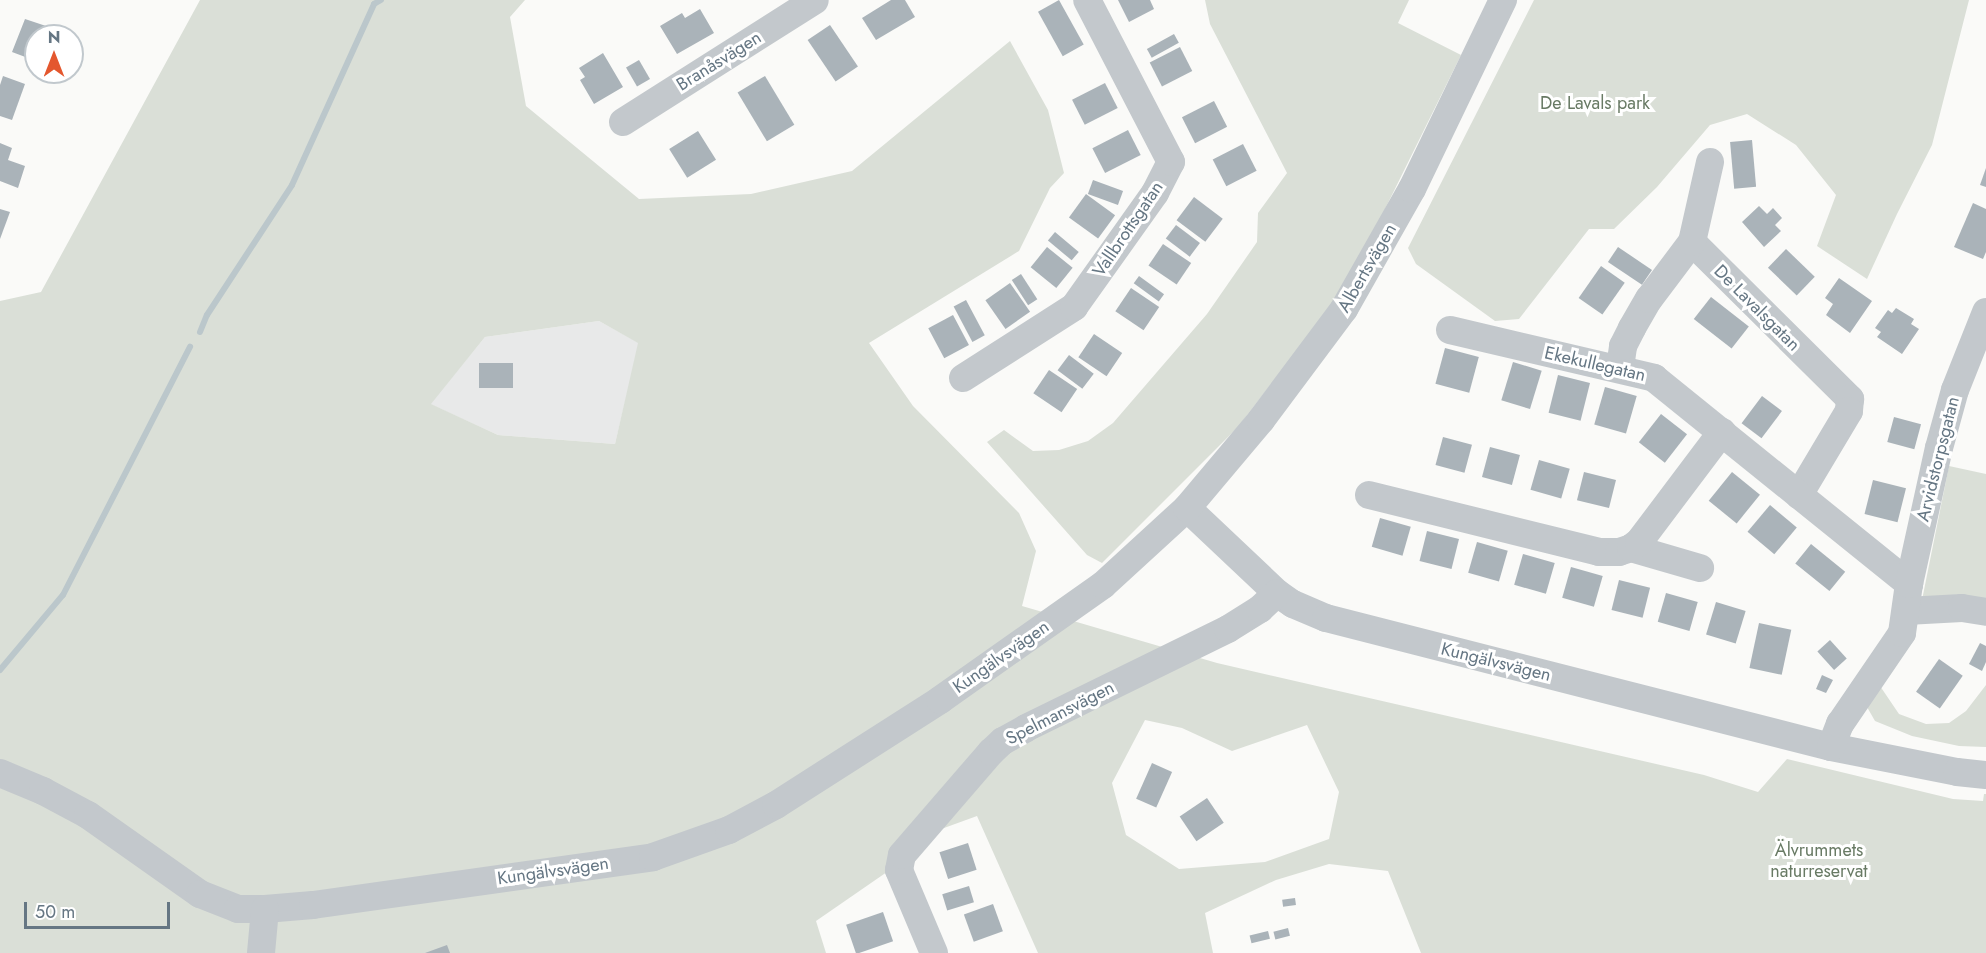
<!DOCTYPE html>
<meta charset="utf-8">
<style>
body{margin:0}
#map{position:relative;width:1986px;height:953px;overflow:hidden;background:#fafaf8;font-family:Jost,sans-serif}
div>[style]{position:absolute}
.built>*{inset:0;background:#e8e9e9}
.green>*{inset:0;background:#dadfd7}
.stream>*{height:6px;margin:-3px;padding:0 3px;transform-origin:3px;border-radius:3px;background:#bbc7cb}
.building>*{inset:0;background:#aab3b9;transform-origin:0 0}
.minor>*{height:28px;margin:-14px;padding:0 14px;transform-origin:14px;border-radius:14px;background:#c3c8cc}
span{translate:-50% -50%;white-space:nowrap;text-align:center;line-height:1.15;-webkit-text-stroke:6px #fff;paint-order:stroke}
.street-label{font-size:18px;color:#657683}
.park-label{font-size:18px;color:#687a64}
.north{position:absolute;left:24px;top:24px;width:60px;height:60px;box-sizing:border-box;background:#fff;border:2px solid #c1c8cd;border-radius:50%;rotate:0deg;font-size:16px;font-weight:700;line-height:24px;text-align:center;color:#657683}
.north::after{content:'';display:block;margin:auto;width:21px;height:27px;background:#e4572e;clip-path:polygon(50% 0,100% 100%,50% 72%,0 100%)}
.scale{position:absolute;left:24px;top:902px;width:146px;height:27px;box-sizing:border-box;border:3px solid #657683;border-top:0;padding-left:8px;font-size:18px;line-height:21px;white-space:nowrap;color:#657683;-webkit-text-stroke:4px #fff;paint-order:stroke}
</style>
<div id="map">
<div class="built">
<i style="clip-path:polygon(599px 321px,639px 343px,615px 444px,498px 435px,430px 404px,485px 337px)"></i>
</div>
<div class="green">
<i style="clip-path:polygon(evenodd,200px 0,525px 0,510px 17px,526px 106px,639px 199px,751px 194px,852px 171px,1010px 41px,1048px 110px,1064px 173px,1050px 188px,1019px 251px,869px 343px,913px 406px,1019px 513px,1036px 551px,1022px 606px,1217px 663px,1704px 775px,1758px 792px,1787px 759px,1953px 799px,1983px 801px,1984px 794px,1986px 794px,1986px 953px,1421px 953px,1388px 871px,1329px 864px,1276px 880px,1205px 913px,1213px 953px,1038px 953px,977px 816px,933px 832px,913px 854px,816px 921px,826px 953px,0 953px,0 301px,41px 292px,200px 0,599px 321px,638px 343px,615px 444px,498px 435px,431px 404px,485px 337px,599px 321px,200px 0,1145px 720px,1182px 728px,1232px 751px,1307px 725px,1339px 792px,1329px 839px,1265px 862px,1179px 869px,1126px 835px,1112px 783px,1145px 720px)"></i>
<i style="clip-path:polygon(1205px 0,1409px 0,1398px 23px,1461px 55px,1348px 284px,1238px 427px,1102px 563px,1087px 555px,987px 442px,1004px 430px,1033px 451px,1059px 450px,1088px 441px,1113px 423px,1207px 314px,1257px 242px,1258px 213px,1287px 173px,1210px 24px)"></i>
<i style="clip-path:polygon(1534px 0,1969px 0,1932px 145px,1897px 214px,1867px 279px,1817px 246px,1836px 195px,1796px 145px,1747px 114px,1710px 125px,1657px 187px,1614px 229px,1589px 229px,1519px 319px,1495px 321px,1416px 264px,1408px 248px)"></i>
<i style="clip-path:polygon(1949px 466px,1986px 474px,1986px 604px,1922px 600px)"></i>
<i style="clip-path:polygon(1986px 685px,1986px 747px,1959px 746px,1912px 736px,1875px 721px,1867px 707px,1880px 686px,1899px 714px,1926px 724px,1949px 723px,1966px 711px)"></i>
</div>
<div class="stream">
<i style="left:200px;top:332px;width:18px;rotate:-68deg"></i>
<i style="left:207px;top:315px;width:155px;rotate:-56.8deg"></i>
<i style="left:292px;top:185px;width:199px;rotate:-65.6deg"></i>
<i style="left:374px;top:4px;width:8px;rotate:-30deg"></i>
<i style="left:0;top:670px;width:98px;rotate:-50deg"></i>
<i style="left:63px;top:595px;width:279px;rotate:-62.9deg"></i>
</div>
<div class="building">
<i style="clip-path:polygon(891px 0,905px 0,915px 17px,876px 40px,862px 18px)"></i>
<i style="left:1059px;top:0;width:51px;height:24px;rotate:61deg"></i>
<i style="clip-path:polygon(1118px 0,1150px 0,1154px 9px,1129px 22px)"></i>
<i style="clip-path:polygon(700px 9px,714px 33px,677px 54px,660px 26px,682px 13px,685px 18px)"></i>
<i style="clip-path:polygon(25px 19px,49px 27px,46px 36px,36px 36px,36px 61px,12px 52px)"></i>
<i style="left:830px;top:25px;width:50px;height:27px;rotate:56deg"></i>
<i style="left:1174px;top:34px;width:10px;height:31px;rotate:61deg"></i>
<i style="left:1180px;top:47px;width:27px;height:34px;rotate:63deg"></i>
<i style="clip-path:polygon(603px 53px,623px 87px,594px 104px,580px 80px,585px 77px,579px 68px)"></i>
<i style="left:639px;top:60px;width:22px;height:15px;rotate:60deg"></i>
<i style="clip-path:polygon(3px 76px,25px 84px,12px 120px,0 116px,0 85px)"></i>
<i style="left:765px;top:76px;width:57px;height:32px;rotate:59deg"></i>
<i style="left:1105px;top:83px;width:28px;height:37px;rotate:63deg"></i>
<i style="left:1214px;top:101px;width:29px;height:36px;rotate:63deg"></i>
<i style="left:1128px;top:130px;width:28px;height:40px;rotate:63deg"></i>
<i style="left:698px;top:131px;width:34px;height:34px;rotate:58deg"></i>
<i style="left:1752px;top:140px;width:47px;height:22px;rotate:85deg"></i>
<i style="clip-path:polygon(0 143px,12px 148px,8px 160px,25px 166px,18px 188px,0 181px)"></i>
<i style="left:1243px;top:144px;width:30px;height:34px;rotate:63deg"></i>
<i style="clip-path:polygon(1986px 168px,1986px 187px,1980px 185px)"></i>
<i style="left:1093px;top:180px;width:32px;height:15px;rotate:20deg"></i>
<i style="left:1086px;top:194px;width:36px;height:29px;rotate:36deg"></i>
<i style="left:1194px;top:197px;width:36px;height:29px;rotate:37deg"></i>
<i style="clip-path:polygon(1973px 203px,1986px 209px,1986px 252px,1983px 259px,1954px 247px)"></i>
<i style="clip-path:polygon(1759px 206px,1767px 214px,1773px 208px,1782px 218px,1775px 225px,1781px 231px,1764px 247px,1742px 222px)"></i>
<i style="clip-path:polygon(0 209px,10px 212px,0 239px)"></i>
<i style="left:1176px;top:225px;width:30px;height:17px;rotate:37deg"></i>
<i style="left:1055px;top:232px;width:31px;height:11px;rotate:40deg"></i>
<i style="left:1163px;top:244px;width:34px;height:26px;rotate:34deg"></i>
<i style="left:1047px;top:247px;width:33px;height:26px;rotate:39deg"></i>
<i style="left:1618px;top:247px;width:41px;height:18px;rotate:34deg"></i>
<i style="left:1786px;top:249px;width:40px;height:26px;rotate:44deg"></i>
<i style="left:1601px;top:266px;width:29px;height:39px;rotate:35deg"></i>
<i style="left:1021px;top:274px;width:30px;height:11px;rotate:57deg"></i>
<i style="left:1139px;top:276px;width:31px;height:9px;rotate:36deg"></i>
<i style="clip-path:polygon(1839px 278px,1872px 301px,1850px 333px,1826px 315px,1833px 304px,1825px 298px)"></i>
<i style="left:1010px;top:283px;width:35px;height:30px;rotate:55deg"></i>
<i style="left:1131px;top:288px;width:34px;height:28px;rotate:34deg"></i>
<i style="left:1711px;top:297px;width:48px;height:28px;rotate:38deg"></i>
<i style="left:966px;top:300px;width:40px;height:14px;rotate:62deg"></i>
<i style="clip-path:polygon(1896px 308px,1914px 319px,1911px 324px,1919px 329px,1902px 354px,1877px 337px,1881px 332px,1875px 328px,1888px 310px,1892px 313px)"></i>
<i style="left:953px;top:315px;width:34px;height:28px;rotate:62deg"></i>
<i style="left:1094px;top:334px;width:34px;height:28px;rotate:34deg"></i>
<i style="left:1445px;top:348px;width:35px;height:37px;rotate:15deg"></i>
<i style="left:1069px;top:355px;width:31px;height:19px;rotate:37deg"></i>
<i style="left:1513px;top:362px;width:30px;height:40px;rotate:17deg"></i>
<i style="left:479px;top:363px;width:34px;height:25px"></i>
<i style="left:1049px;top:370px;width:34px;height:28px;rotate:34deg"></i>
<i style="left:1558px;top:375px;width:33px;height:39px;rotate:14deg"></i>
<i style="left:1605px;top:387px;width:33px;height:39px;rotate:16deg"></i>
<i style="left:1762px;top:396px;width:25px;height:34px;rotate:37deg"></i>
<i style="left:1661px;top:414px;width:33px;height:36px;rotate:38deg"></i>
<i style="left:1894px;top:417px;width:28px;height:26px;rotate:15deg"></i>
<i style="left:1443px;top:437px;width:30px;height:29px;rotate:15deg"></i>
<i style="left:1490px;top:447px;width:31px;height:31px;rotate:15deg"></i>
<i style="left:1539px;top:460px;width:32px;height:31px;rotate:16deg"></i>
<i style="left:1584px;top:472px;width:33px;height:29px;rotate:14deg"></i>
<i style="left:1732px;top:472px;width:36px;height:37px;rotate:39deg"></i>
<i style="left:1873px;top:480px;width:34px;height:35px;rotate:14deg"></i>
<i style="left:1770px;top:505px;width:35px;height:35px;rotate:40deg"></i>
<i style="left:1380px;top:518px;width:32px;height:30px;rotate:16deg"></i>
<i style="left:1427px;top:531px;width:33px;height:31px;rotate:14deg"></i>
<i style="left:1477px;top:542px;width:32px;height:32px;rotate:16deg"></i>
<i style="left:1811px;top:544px;width:44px;height:25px;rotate:39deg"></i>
<i style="left:1523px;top:554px;width:33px;height:32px;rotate:16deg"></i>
<i style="left:1571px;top:567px;width:33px;height:32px;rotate:16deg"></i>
<i style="left:1619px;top:580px;width:32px;height:31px;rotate:14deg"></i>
<i style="left:1666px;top:593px;width:33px;height:30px;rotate:16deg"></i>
<i style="left:1716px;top:602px;width:31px;height:34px;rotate:17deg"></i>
<i style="left:1759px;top:623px;width:33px;height:46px;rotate:12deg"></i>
<i style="left:1830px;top:640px;width:25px;height:17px;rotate:48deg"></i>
<i style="clip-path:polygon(1980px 643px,1986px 646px,1986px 662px,1982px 671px,1969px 664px)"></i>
<i style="left:1939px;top:659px;width:29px;height:40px;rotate:35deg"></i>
<i style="clip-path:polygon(1822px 675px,1833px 680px,1826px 693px,1816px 689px)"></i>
<i style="left:1152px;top:763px;width:22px;height:39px;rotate:24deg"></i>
<i style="left:1207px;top:798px;width:30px;height:33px;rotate:56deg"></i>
<i style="left:968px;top:843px;width:28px;height:30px;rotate:72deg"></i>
<i style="left:969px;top:886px;width:17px;height:28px;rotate:73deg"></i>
<i style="left:1295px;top:898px;width:7px;height:13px;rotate:82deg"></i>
<i style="left:993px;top:904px;width:29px;height:31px;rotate:70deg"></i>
<i style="left:883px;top:912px;width:31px;height:39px;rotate:71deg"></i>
<i style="left:1288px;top:928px;width:8px;height:15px;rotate:76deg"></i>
<i style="left:1268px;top:931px;width:8px;height:19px;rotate:76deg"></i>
<i style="clip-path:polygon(447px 945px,450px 953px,425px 953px)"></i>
</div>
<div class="minor">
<i style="left:623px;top:122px;width:227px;rotate:-32.4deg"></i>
<i style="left:1692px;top:242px;width:223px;rotate:44.8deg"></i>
<i style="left:1850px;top:399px;width:12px;rotate:95deg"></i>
<i style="left:1849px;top:411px;width:98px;rotate:120.8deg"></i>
<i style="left:1450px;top:330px;width:210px;rotate:13.2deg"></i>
<i style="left:1654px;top:378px;width:328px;rotate:38.9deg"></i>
<i style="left:1620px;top:368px;width:22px;rotate:-82deg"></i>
<i style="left:1623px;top:346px;width:20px;rotate:-63deg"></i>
<i style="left:1632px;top:328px;width:34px;rotate:-60deg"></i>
<i style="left:1649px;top:299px;width:71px;rotate:-53deg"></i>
<i style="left:1692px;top:242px;width:82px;rotate:-77.3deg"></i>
<i style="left:963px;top:378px;width:132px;rotate:-32.6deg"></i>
<i style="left:1074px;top:307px;width:140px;rotate:-54.6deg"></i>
<i style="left:1155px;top:193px;width:35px;rotate:-63deg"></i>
<i style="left:1171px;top:162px;width:182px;rotate:-117.4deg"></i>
<i style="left:1369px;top:495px;width:237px;rotate:13.9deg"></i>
<i style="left:1599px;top:552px;width:20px"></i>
<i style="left:1619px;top:552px;width:13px;rotate:-18deg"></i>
<i style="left:1631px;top:548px;width:72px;rotate:16.2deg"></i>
<i style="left:1187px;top:508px;width:124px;rotate:43.4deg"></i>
<i style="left:1277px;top:593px;width:19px;rotate:35deg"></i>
<i style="left:1293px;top:604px;width:36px;rotate:23deg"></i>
<i style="left:1326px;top:618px;width:521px;rotate:14.33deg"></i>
<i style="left:1831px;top:747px;width:128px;rotate:11.2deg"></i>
<i style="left:1957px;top:772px;width:29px;rotate:6deg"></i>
<i style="left:1631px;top:548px;width:10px;rotate:-37deg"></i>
<i style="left:1639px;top:542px;width:138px;rotate:-53deg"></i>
<i style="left:1906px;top:611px;width:56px;rotate:-3.1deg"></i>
<i style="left:1962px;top:608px;width:24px;rotate:9deg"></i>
<i style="left:1831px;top:747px;width:25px;rotate:-69deg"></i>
<i style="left:1840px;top:724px;width:110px;rotate:-55.7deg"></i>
<i style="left:1902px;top:633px;width:49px;rotate:-81.9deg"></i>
<i style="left:1909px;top:584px;width:139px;rotate:-77.6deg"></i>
<i style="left:1939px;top:448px;width:60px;rotate:-74.6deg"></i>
<i style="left:1955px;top:390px;width:84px;rotate:-68.3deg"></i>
<i style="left:0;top:773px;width:47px;rotate:22.7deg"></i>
<i style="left:43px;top:791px;width:51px;rotate:28.1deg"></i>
<i style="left:88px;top:815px;width:137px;rotate:35.2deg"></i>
<i style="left:200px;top:894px;width:41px;rotate:21.5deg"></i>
<i style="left:238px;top:909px;width:27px"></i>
<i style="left:265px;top:909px;width:48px;rotate:-4.8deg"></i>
<i style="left:313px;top:905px;width:343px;rotate:-8deg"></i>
<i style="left:653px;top:857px;width:81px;rotate:-19.6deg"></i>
<i style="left:729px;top:830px;width:53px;rotate:-28deg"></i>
<i style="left:776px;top:805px;width:195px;rotate:-32.6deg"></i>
<i style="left:940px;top:700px;width:199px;rotate:-35.2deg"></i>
<i style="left:1103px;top:585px;width:114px;rotate:-42.5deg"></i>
<i style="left:1187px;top:508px;width:115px;rotate:-49.9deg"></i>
<i style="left:1261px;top:420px;width:139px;rotate:-53.2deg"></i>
<i style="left:1344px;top:309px;width:138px;rotate:-60.5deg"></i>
<i style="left:1412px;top:189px;width:210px;rotate:-64.3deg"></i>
<i style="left:261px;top:953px;width:44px;rotate:-84.8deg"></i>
<i style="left:934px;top:953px;width:90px;rotate:-112.9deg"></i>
<i style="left:899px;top:870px;width:15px;rotate:-79deg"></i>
<i style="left:902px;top:855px;width:136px;rotate:-49.2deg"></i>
<i style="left:991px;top:752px;width:16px;rotate:-43deg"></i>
<i style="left:1003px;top:741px;width:26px;rotate:-29deg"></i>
<i style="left:1026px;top:728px;width:225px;rotate:-26.1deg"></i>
<i style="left:1228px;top:629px;width:38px;rotate:-32deg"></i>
<i style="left:1260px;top:609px;width:23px;rotate:-43deg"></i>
</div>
<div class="street-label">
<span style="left:719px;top:61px;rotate:-32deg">Branåsvägen</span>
<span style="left:1128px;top:229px;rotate:-56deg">Vallbrottsgatan</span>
<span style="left:1367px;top:268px;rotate:-60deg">Albertsvägen</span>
<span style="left:1757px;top:308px;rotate:45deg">De Lavalsgatan</span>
<span style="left:1595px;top:364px;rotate:13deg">Ekekullegatan</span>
<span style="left:1938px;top:459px;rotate:-76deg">Arvidstorpsgatan</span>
<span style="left:1001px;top:657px;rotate:-35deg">Kungälvsvägen</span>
<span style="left:1496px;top:662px;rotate:14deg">Kungälvsvägen</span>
<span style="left:1060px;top:713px;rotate:-27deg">Spelmansvägen</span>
<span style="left:553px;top:871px;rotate:-8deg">Kungälvsvägen</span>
</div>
<div class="park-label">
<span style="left:1595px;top:103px">De Lavals park</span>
<span style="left:1819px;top:861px">Älvrummets<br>naturreservat</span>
</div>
<div class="north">N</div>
<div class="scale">50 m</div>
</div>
